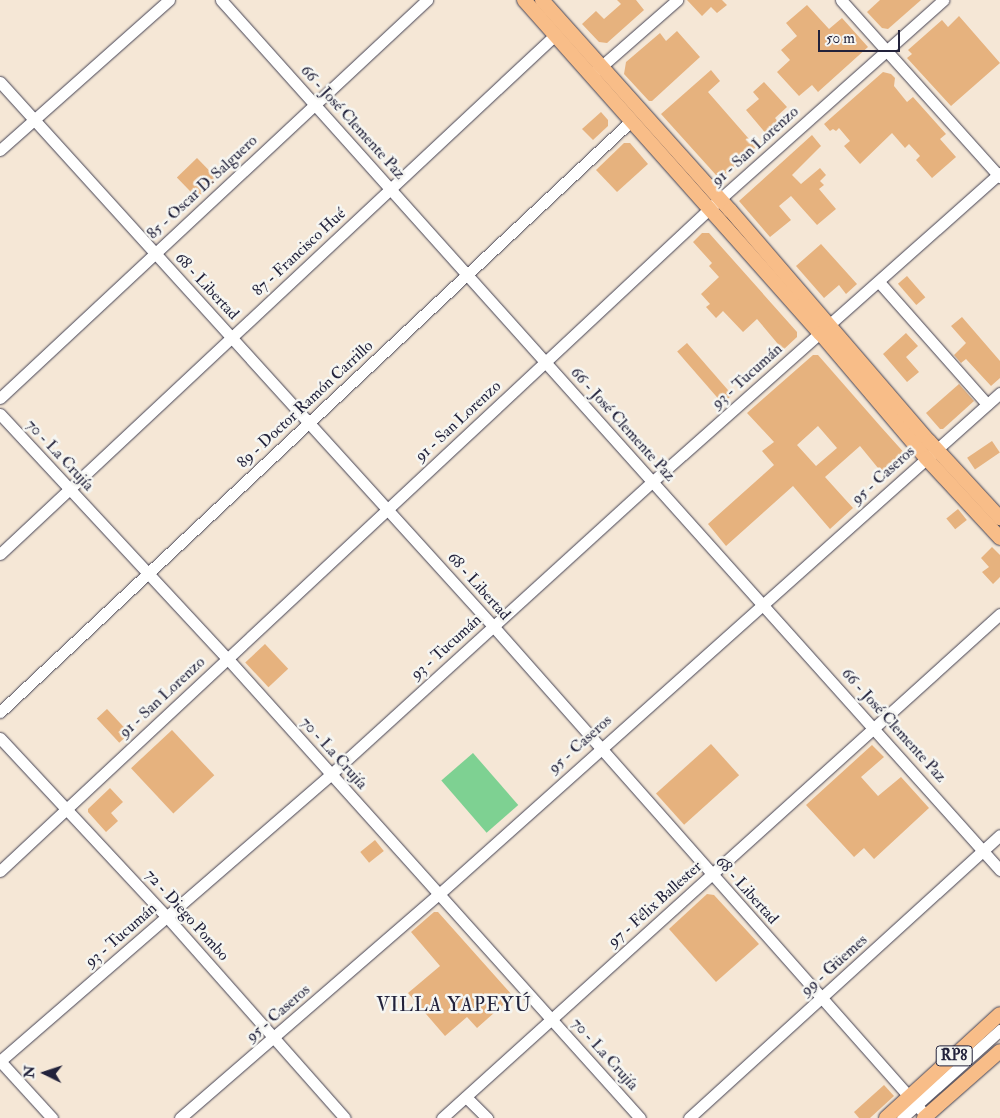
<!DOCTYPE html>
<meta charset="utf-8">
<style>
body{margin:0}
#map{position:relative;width:1000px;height:1118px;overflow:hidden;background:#f5e7d6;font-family:"IM FELL Double Pica",serif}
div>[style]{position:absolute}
.green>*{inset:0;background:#7ed192;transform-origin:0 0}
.building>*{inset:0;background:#e6b27e;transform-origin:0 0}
.roads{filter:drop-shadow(0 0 1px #424052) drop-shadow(0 0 1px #424052)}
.minor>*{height:11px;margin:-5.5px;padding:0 5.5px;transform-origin:5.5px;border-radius:5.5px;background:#fff}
.major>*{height:14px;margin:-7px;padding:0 7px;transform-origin:7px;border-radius:7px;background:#f8bd88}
span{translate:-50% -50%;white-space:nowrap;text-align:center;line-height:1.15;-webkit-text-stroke:5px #f6f6f2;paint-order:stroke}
.shield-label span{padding:1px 4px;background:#f6f6f2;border:1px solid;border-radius:4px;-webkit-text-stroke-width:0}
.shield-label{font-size:15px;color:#22223b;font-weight:700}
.street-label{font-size:16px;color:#22223b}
.quarter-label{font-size:19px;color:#22223b;letter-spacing:1px}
.north{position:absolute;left:20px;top:1048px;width:50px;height:50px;-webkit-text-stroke:4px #f6f6f2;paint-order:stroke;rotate:274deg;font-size:14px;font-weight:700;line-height:20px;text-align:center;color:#22223b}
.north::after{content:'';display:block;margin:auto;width:18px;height:22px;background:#22223b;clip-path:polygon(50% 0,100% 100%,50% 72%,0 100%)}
.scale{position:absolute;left:818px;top:30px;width:82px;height:22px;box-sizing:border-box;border:2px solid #22223b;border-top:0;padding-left:6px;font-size:15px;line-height:18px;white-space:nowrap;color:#22223b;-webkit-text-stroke:4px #f6f6f2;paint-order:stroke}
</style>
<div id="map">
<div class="green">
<i style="left:473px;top:753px;width:69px;height:42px;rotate:49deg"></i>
</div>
<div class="building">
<i style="clip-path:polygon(617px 0,636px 0,644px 10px,607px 43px,599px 42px,582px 24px,596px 11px,604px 19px,621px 4px)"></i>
<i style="clip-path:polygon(687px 0,722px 0,727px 5px,717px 13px,711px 7px,702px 16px)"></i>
<i style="clip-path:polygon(880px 0,921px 0,888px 29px,882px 28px,867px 12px)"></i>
<i style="clip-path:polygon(807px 5px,829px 29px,842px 18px,868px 47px,818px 92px,812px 85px,799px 96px,777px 72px,790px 60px,781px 50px,797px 36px,786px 23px)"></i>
<i style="clip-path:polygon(959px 16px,1000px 63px,951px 106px,907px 58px,912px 54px,908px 50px,942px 20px,948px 27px)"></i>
<i style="clip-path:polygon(677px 31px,700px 57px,652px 101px,649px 101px,624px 74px,626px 62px,660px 33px,666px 41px)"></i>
<i style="clip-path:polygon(711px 70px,720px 81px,708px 92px,756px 147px,724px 175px,716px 175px,661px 114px)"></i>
<i style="clip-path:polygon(883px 72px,891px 74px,895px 78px,894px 86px,907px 102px,913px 97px,946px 134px,940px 139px,956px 157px,932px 178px,916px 160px,920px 156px,909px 144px,905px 148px,892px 133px,860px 164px,844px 146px,850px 141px,839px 128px,836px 131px,833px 129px,830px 131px,824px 124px)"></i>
<i style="clip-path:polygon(764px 82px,787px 107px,775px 118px,781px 125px,768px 136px,746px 110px,759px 99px,753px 92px)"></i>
<i style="clip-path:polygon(601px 112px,608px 120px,608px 126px,593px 140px,582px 129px)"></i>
<i style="clip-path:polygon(812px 135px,821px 146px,792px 175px,801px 184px,820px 168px,826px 175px,820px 181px,824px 185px,819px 189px,836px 209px,817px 225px,791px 196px,779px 206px,791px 220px,770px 237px,739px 201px)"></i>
<i style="clip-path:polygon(624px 143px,630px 143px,648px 164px,617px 192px,596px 170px)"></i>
<i style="left:197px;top:158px;width:29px;height:28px;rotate:46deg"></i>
<i style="clip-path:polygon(702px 233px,709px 233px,797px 332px,797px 337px,783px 350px,757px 319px,743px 332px,723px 311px,716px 318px,706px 307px,710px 304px,701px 294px,719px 277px,709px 266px,712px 263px,693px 242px)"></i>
<i style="clip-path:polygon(821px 244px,857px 284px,846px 294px,839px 285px,824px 298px,796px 266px)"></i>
<i style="left:907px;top:276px;width:28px;height:12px;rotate:49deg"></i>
<i style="clip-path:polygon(962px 317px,1000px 361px,1000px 378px,991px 386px,966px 359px,961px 363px,954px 355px,966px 343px,951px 326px)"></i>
<i style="clip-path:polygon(906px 333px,918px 346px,906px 357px,919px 372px,907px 382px,883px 354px)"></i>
<i style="left:687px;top:343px;width:69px;height:13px;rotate:49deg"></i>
<i style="clip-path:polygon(evenodd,813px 355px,818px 355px,881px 427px,907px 456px,906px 461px,887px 479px,860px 446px,825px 477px,853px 508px,830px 529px,793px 486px,726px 546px,708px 524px,774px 465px,762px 451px,774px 442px,747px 413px,813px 355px,818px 426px,837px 448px,816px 466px,797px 445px,818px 426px)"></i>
<i style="clip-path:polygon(959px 384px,974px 401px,943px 429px,940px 429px,926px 413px)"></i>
<i style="left:992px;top:441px;width:14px;height:30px;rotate:56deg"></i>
<i style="left:958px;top:509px;width:14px;height:15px;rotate:51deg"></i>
<i style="clip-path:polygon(992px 547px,1000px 555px,1000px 577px,993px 584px,982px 572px,989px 567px,981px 558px)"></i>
<i style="left:265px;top:644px;width:34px;height:27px;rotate:47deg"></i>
<i style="left:107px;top:709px;width:33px;height:14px;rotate:47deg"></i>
<i style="left:172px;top:730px;width:62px;height:56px;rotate:47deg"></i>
<i style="left:711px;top:744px;width:42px;height:74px;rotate:48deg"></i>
<i style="clip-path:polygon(872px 745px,884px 757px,861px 777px,878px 796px,901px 777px,929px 808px,874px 859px,864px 848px,854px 857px,806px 805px)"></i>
<i style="clip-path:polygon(110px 788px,123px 802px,111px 813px,118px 821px,106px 832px,88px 812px,88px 809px)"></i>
<i style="left:375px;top:840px;width:14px;height:19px;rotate:51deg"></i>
<i style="clip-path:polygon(707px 894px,714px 895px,759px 944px,716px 982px,669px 929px)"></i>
<i style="clip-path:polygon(434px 912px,438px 912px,513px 996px,477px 1028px,467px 1017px,445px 1036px,408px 993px,440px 966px,411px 932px)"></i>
<i style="clip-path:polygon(884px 1085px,894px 1096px,870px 1118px,859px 1118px,854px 1112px)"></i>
</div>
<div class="roads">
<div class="minor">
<i style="left:221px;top:0;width:1168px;rotate:48.16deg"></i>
<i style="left:841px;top:0;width:238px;rotate:48.1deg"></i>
<i style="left:596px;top:71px;width:108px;rotate:-41.2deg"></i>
<i style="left:0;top:82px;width:734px;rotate:47.82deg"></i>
<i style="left:493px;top:626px;width:657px;rotate:48.52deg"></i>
<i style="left:0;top:150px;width:226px;rotate:-41.6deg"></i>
<i style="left:879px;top:282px;width:163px;rotate:48.5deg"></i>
<i style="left:0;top:398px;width:584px;rotate:-42.99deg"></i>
<i style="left:0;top:414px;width:333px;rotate:47.1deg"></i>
<i style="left:227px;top:658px;width:618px;rotate:48.08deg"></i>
<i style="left:0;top:554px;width:760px;rotate:-43.08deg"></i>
<i style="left:0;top:712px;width:866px;rotate:-43.13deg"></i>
<i style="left:0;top:738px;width:245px;rotate:47deg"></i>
<i style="left:167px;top:917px;width:268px;rotate:48.5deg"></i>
<i style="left:0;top:871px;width:985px;rotate:-43.03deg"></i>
<i style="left:720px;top:199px;width:299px;rotate:-41.7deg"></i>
<i style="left:466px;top:1097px;width:30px;rotate:45deg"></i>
<i style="left:52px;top:1118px;width:77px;rotate:-132.4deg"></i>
<i style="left:0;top:1061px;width:438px;rotate:-40.9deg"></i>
<i style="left:331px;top:774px;width:435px;rotate:-42.3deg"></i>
<i style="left:653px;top:481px;width:464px;rotate:-41.6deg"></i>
<i style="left:180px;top:1118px;width:342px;rotate:-40.9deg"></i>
<i style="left:439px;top:894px;width:752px;rotate:-41.77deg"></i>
<i style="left:442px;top:1118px;width:752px;rotate:-42.09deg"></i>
<i style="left:689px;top:1118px;width:420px;rotate:-42.3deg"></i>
<i style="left:902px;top:1118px;width:132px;rotate:-41.9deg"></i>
</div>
<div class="major">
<i style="left:524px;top:0;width:446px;rotate:48.4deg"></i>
<i style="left:820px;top:333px;width:164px;rotate:49.7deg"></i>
<i style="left:926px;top:458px;width:109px;rotate:47.2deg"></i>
<i style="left:542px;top:0;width:282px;rotate:48.2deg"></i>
<i style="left:730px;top:210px;width:305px;rotate:49.3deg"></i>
<i style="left:929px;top:441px;width:105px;rotate:47.3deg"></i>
<i style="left:886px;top:1118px;width:154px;rotate:-42.4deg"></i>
<i style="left:924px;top:1118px;width:101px;rotate:-41.4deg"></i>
</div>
</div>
<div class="shield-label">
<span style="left:954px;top:1056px">RP8</span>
</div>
<div class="street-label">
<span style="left:353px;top:122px;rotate:48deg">66 - José Clemente Paz</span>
<span style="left:755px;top:146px;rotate:-42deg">91 - San Lorenzo</span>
<span style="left:202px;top:187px;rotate:-43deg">85 - Oscar D. Salguero</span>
<span style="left:299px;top:252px;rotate:-43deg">87 - Francisco Hué</span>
<span style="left:207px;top:286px;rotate:47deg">68 - Libertad</span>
<span style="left:747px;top:376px;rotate:-42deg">93 - Tucumán</span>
<span style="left:305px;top:404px;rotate:-43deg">89 - Doctor Ramón Carrillo</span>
<span style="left:458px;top:421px;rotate:-43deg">91 - San Lorenzo</span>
<span style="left:623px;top:424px;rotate:48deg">66 - José Clemente Paz</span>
<span style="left:60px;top:455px;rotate:47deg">70 - La Crujía</span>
<span style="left:883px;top:475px;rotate:-42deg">95 - Caseros</span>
<span style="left:479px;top:586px;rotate:48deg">68 - Libertad</span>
<span style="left:446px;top:647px;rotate:-42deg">93 - Tucumán</span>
<span style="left:162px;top:697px;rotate:-43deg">91 - San Lorenzo</span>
<span style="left:894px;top:725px;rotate:48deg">66 - José Clemente Paz</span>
<span style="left:580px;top:744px;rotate:-42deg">95 - Caseros</span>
<span style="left:334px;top:753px;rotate:48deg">70 - La Crujía</span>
<span style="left:747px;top:890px;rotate:48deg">68 - Libertad</span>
<span style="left:655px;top:904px;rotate:-42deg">97 - Félix Ballester</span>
<span style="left:187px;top:915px;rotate:48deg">72 - Diego Pombo</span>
<span style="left:121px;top:935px;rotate:-41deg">93 - Tucumán</span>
<span style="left:834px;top:965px;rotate:-42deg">99 - Güemes</span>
<span style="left:278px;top:1013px;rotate:-41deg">95 - Caseros</span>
<span style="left:605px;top:1054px;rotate:48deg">70 - La Crujía</span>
</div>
<div class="quarter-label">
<span style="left:454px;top:1006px">VILLA YAPEYÚ</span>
</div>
<div class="north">N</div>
<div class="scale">50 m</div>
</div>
